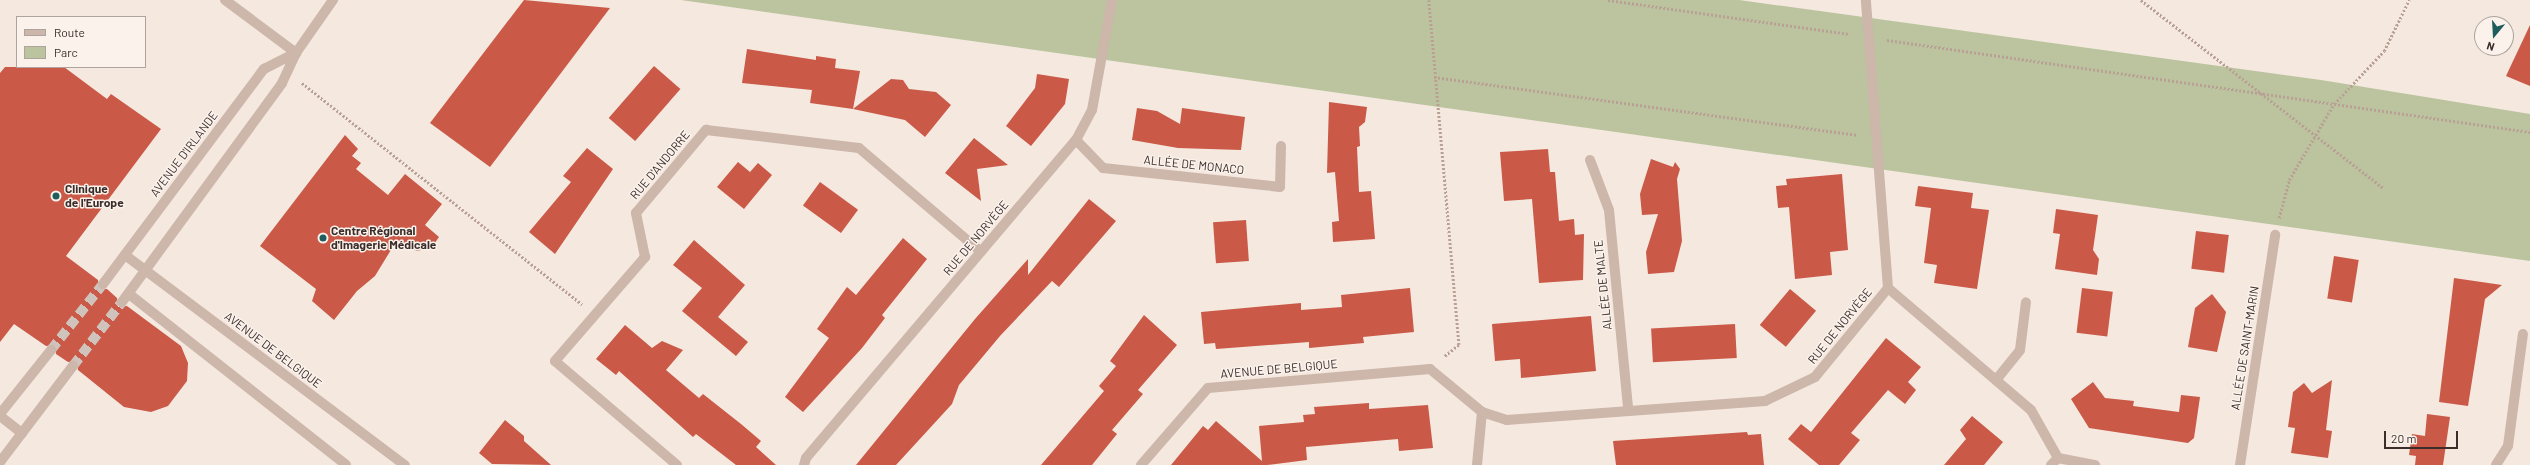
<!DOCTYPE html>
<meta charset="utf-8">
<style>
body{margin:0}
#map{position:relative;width:2530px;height:465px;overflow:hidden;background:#f4e8df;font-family:Barlow,sans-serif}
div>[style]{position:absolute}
.green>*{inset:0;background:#bbc49e}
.building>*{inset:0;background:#ca5947;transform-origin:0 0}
.minor-tunnel>*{height:10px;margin-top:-5px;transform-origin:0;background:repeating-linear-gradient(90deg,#cfc3bb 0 10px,transparent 0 15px)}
.path>*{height:2.5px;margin-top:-1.25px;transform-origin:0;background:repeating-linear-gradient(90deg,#b9a094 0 2px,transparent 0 4px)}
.service>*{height:10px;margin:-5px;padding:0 5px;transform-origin:5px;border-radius:5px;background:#cdb6aa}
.minor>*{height:10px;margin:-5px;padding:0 5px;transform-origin:5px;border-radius:5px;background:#cdb6aa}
.dots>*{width:11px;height:11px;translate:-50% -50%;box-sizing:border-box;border:2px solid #fbf2ec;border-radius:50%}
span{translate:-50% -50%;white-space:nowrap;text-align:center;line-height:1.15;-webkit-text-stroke:3px #fbf2ec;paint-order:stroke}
.street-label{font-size:12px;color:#3a2d2a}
.poi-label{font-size:12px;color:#3a2d2a;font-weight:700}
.left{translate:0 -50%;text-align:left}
.legend{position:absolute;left:16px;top:16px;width:130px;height:52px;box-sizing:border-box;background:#fbf2ec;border:1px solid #aea39e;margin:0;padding:5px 7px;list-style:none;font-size:12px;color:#3a2d2a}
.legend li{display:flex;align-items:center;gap:8px;height:20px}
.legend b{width:20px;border:1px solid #aea39e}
.north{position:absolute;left:2474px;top:16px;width:40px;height:40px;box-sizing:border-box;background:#fbf2ec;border:1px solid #aea39e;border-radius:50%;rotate:198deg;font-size:11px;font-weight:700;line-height:16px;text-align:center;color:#3a2d2a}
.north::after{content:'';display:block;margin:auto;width:14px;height:18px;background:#1d5d5b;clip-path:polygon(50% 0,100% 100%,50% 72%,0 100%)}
.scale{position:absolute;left:2384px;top:431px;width:74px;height:18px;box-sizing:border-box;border:2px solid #3a2d2a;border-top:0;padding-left:5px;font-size:12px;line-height:14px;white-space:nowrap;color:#3a2d2a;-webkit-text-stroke:3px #fbf2ec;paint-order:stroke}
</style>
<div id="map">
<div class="green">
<i style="clip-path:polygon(681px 0,1739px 0,2321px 80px,2530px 114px,2530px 261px)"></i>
</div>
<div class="building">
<i style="clip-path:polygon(524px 0,610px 8px,490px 167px,430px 123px)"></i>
<i style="clip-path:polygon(2530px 25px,2530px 86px,2506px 76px)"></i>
<i style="clip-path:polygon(747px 49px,816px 60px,816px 56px,836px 59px,835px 68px,860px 71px,853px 109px,810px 103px,812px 90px,742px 83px)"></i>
<i style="left:654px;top:66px;width:35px;height:69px;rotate:41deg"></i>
<i style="clip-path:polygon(5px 67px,64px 67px,107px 99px,111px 94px,161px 129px,66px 256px,98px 280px,99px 289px,107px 289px,117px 298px,118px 307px,127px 306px,181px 346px,188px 363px,187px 381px,168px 406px,151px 412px,124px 407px,78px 370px,77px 361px,68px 362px,56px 354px,55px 345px,46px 346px,14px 324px,0 342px,0 73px)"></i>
<i style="clip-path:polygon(1037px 74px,1069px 79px,1065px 104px,1031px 146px,1006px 126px,1035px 88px)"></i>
<i style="clip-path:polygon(891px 79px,903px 80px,909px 89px,936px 92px,951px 105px,925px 137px,905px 120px,853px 109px)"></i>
<i style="clip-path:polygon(1329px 102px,1367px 107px,1365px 122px,1359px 127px,1360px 146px,1357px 147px,1359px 192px,1371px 191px,1375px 239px,1333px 242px,1332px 222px,1339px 221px,1335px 172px,1327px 173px)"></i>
<i style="clip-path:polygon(1137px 108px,1157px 111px,1180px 124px,1182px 108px,1245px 117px,1241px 150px,1178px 148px,1132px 140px)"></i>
<i style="clip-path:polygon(345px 135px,358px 149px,352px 156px,361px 163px,356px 169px,388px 195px,405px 174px,442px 204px,425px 225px,439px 237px,432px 247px,417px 251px,397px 240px,375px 276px,357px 291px,334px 320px,312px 301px,316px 289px,260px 246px)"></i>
<i style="clip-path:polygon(974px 138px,1008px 165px,977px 169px,981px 201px,945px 173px)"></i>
<i style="clip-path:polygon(587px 148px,613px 169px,555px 254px,529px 232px,571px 182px,563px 176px)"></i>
<i style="clip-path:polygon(1548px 149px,1550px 172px,1555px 172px,1559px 221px,1574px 219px,1575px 235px,1584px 234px,1583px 280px,1539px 283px,1532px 199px,1504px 201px,1500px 152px)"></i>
<i style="clip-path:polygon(1651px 159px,1673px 167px,1675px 162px,1680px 169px,1677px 179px,1682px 241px,1674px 272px,1648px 274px,1646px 252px,1658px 214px,1642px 215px,1640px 194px)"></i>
<i style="clip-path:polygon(738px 162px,750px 172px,758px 163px,772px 175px,744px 209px,717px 187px)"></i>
<i style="clip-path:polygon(1842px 174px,1848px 250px,1830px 252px,1832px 275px,1795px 279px,1789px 207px,1778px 208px,1776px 186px,1787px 185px,1786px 179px)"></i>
<i style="left:820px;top:182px;width:47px;height:29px;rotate:36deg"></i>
<i style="clip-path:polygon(1918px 186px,1973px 193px,1971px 208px,1989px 210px,1977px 289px,1934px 283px,1937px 265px,1924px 263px,1931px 208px,1915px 206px)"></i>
<i style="clip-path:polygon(1089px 199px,1116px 221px,1104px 235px,1059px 287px,1052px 281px,1000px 336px,959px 385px,952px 404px,896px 465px,856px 465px,975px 319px,1028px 259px,1028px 275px)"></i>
<i style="clip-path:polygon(2056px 209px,2098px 215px,2093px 250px,2099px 259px,2097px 275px,2055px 269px,2060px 234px,2053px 233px)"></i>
<i style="left:1246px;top:220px;width:41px;height:33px;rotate:86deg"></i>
<i style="left:2196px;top:231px;width:33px;height:38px;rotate:7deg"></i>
<i style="clip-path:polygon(903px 238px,927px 259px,882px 315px,885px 318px,862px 348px,803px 412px,785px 397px,829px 338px,817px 329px,847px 287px,856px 295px)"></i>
<i style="clip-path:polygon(694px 240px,745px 285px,718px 317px,748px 342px,736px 356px,682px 311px,702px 288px,673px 265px)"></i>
<i style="left:2334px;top:256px;width:25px;height:43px;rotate:9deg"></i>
<i style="clip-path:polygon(2454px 278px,2502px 285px,2485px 299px,2468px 406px,2439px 402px)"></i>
<i style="clip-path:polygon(1410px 288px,1414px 332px,1363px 337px,1364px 343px,1309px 348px,1309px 342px,1216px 349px,1215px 343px,1204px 344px,1201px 312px,1301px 303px,1301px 310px,1342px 307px,1341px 295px)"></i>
<i style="left:2082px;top:288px;width:31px;height:45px;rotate:7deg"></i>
<i style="left:1790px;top:289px;width:34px;height:47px;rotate:40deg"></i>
<i style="clip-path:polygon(2212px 294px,2226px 312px,2217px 352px,2188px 347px,2195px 308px)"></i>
<i style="clip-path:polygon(1144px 315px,1177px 345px,1138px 390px,1143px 394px,1112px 430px,1117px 434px,1092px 465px,1041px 465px,1104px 391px,1099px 386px,1116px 366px,1110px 361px)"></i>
<i style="clip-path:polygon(1591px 316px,1596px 371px,1521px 378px,1520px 359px,1495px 361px,1492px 324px)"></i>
<i style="left:1735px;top:324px;width:34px;height:84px;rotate:87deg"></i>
<i style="clip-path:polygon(625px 325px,652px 348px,662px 341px,683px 350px,666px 370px,699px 398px,703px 394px,741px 424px,761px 441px,756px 447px,776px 465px,736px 465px,696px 434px,693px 437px,619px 371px,616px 375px,596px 359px)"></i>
<i style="clip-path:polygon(1886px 338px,1921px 367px,1908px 382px,1916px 390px,1905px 404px,1888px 390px,1851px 433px,1860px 440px,1839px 465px,1819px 465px,1788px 439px,1801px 424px,1811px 432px)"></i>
<i style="clip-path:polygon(2332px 380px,2326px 430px,2332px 431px,2328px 458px,2291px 453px,2295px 428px,2288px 427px,2293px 392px,2304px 383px,2312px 393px)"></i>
<i style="clip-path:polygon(2093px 382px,2105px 398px,2134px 401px,2133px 406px,2179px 412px,2181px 395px,2200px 397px,2194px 438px,2188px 443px,2089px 428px,2071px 399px)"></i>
<i style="clip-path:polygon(1369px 403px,1369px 409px,1428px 405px,1433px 448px,1399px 451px,1398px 439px,1306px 447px,1307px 460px,1267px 465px,1171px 465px,1203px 426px,1208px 430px,1216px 421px,1262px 461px,1259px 426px,1304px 422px,1303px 415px,1315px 414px,1314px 407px)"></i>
<i style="clip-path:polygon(2427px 414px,2450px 417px,2443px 465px,2415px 465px,2416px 456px,2409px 455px,2412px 434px,2425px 436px)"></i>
<i style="clip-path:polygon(1972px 416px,2003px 442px,1984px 465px,1944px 465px,1966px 439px,1960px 430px)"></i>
<i style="clip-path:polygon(505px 420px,524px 436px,524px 441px,551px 465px,492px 464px,479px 453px)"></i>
<i style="clip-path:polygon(1747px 432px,1748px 435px,1761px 434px,1764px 465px,1616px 465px,1613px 441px)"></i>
</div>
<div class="minor-tunnel">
<i style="left:51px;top:350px;width:84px;rotate:-51.8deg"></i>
<i style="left:73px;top:366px;width:81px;rotate:-52.6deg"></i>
</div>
<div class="path">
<i style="left:1429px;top:0;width:346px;rotate:85deg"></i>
<i style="left:1459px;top:345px;width:19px;rotate:141deg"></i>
<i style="left:1608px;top:0;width:244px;rotate:8deg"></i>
<i style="left:2141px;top:0;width:306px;rotate:37.8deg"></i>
<i style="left:1887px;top:40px;width:650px;rotate:8.14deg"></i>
<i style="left:1434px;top:77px;width:428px;rotate:7.8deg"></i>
<i style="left:302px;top:83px;width:357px;rotate:38.3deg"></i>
<i style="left:2279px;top:218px;width:39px;rotate:-75deg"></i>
<i style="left:2289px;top:180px;width:88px;rotate:-59.4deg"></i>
<i style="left:2334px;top:104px;width:73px;rotate:-46.7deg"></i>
<i style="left:2384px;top:51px;width:57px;rotate:-63.9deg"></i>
</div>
<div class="service">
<i style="left:129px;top:294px;width:276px;rotate:38.2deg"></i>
<i style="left:0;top:416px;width:28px;rotate:38deg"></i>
</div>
<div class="minor">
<i style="left:225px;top:0;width:89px;rotate:36.7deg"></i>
<i style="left:1076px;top:140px;width:39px;rotate:46deg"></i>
<i style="left:1103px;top:168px;width:178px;rotate:6.1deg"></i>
<i style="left:1280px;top:187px;width:41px;rotate:-88.6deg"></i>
<i style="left:1590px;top:160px;width:53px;rotate:69.2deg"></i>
<i style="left:1609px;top:210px;width:200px;rotate:84.5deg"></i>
<i style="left:125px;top:255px;width:350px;rotate:36.9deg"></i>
<i style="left:103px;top:284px;width:269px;rotate:-53.2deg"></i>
<i style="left:264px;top:69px;width:36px;rotate:-27deg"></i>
<i style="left:1888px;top:288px;width:188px;rotate:40.5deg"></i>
<i style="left:2031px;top:410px;width:55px;rotate:60.6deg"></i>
<i style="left:122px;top:302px;width:271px;rotate:-53.8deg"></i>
<i style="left:282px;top:83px;width:33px;rotate:-65deg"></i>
<i style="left:296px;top:53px;width:65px;rotate:-55.1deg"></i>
<i style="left:1996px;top:380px;width:38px;rotate:-51deg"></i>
<i style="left:2020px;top:350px;width:48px;rotate:-82.9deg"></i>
<i style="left:1482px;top:412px;width:26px;rotate:18deg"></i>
<i style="left:1507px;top:420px;width:259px;rotate:-4.2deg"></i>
<i style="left:1765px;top:401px;width:55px;rotate:-25.6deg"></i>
<i style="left:1815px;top:377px;width:115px;rotate:-50.6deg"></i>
<i style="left:1888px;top:288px;width:289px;rotate:-94.4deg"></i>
<i style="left:0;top:414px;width:82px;rotate:-51.4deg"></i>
<i style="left:0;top:462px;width:121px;rotate:-52.8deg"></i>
<i style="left:677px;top:465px;width:160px;rotate:-139.6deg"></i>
<i style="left:555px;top:361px;width:138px;rotate:-49.1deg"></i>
<i style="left:645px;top:257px;width:45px;rotate:-101.6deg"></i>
<i style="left:636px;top:213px;width:109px;rotate:-49.9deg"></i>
<i style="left:706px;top:130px;width:154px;rotate:6.7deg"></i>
<i style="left:859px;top:148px;width:160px;rotate:40.4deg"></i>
<i style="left:804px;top:465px;width:7px;rotate:-74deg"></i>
<i style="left:806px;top:458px;width:417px;rotate:-49.7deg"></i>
<i style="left:1076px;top:140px;width:34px;rotate:-62deg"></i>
<i style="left:1092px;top:110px;width:112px;rotate:-79.7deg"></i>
<i style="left:1141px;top:465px;width:102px;rotate:-49deg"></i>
<i style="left:1208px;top:388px;width:223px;rotate:-4.9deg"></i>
<i style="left:1430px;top:369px;width:67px;rotate:39.6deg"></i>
<i style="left:1482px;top:412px;width:53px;rotate:95.4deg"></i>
<i style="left:2051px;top:465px;width:10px;rotate:-45deg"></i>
<i style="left:2058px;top:458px;width:38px;rotate:11deg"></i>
<i style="left:2240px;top:465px;width:233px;rotate:-81.3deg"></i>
<i style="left:2496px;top:465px;width:22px;rotate:-58deg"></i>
<i style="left:2508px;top:446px;width:113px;rotate:-82.4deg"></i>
</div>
<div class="dots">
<i style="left:56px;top:196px;background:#1d5d5b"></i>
<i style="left:323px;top:238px;background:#1d5d5b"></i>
</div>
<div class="street-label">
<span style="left:184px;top:154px;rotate:-53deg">AVENUE D'IRLANDE</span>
<span style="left:660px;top:165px;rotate:-50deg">RUE D'ANDORRE</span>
<span style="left:1194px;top:165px;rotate:6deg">ALLÉE DE MONACO</span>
<span style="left:976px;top:238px;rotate:-50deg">RUE DE NORVÈGE</span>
<span style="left:1603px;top:285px;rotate:-96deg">ALLÉE DE MALTE</span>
<span style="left:1840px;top:326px;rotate:-51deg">RUE DE NORVÈGE</span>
<span style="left:2245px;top:348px;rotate:-81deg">ALLÉE DE SAINT-MARIN</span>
<span style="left:273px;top:350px;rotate:37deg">AVENUE DE BELGIQUE</span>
<span style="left:1279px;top:369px;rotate:-5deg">AVENUE DE BELGIQUE</span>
</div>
<div class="poi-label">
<span class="left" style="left:65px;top:196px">Clinique<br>de l'Europe</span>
<span class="left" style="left:331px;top:238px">Centre Régional<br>d'Imagerie Médicale</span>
</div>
<ul class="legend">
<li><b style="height:5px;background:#cdb6aa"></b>Route</li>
<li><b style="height:11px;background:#bbc49e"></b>Parc</li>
</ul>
<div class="north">N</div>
<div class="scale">20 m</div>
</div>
